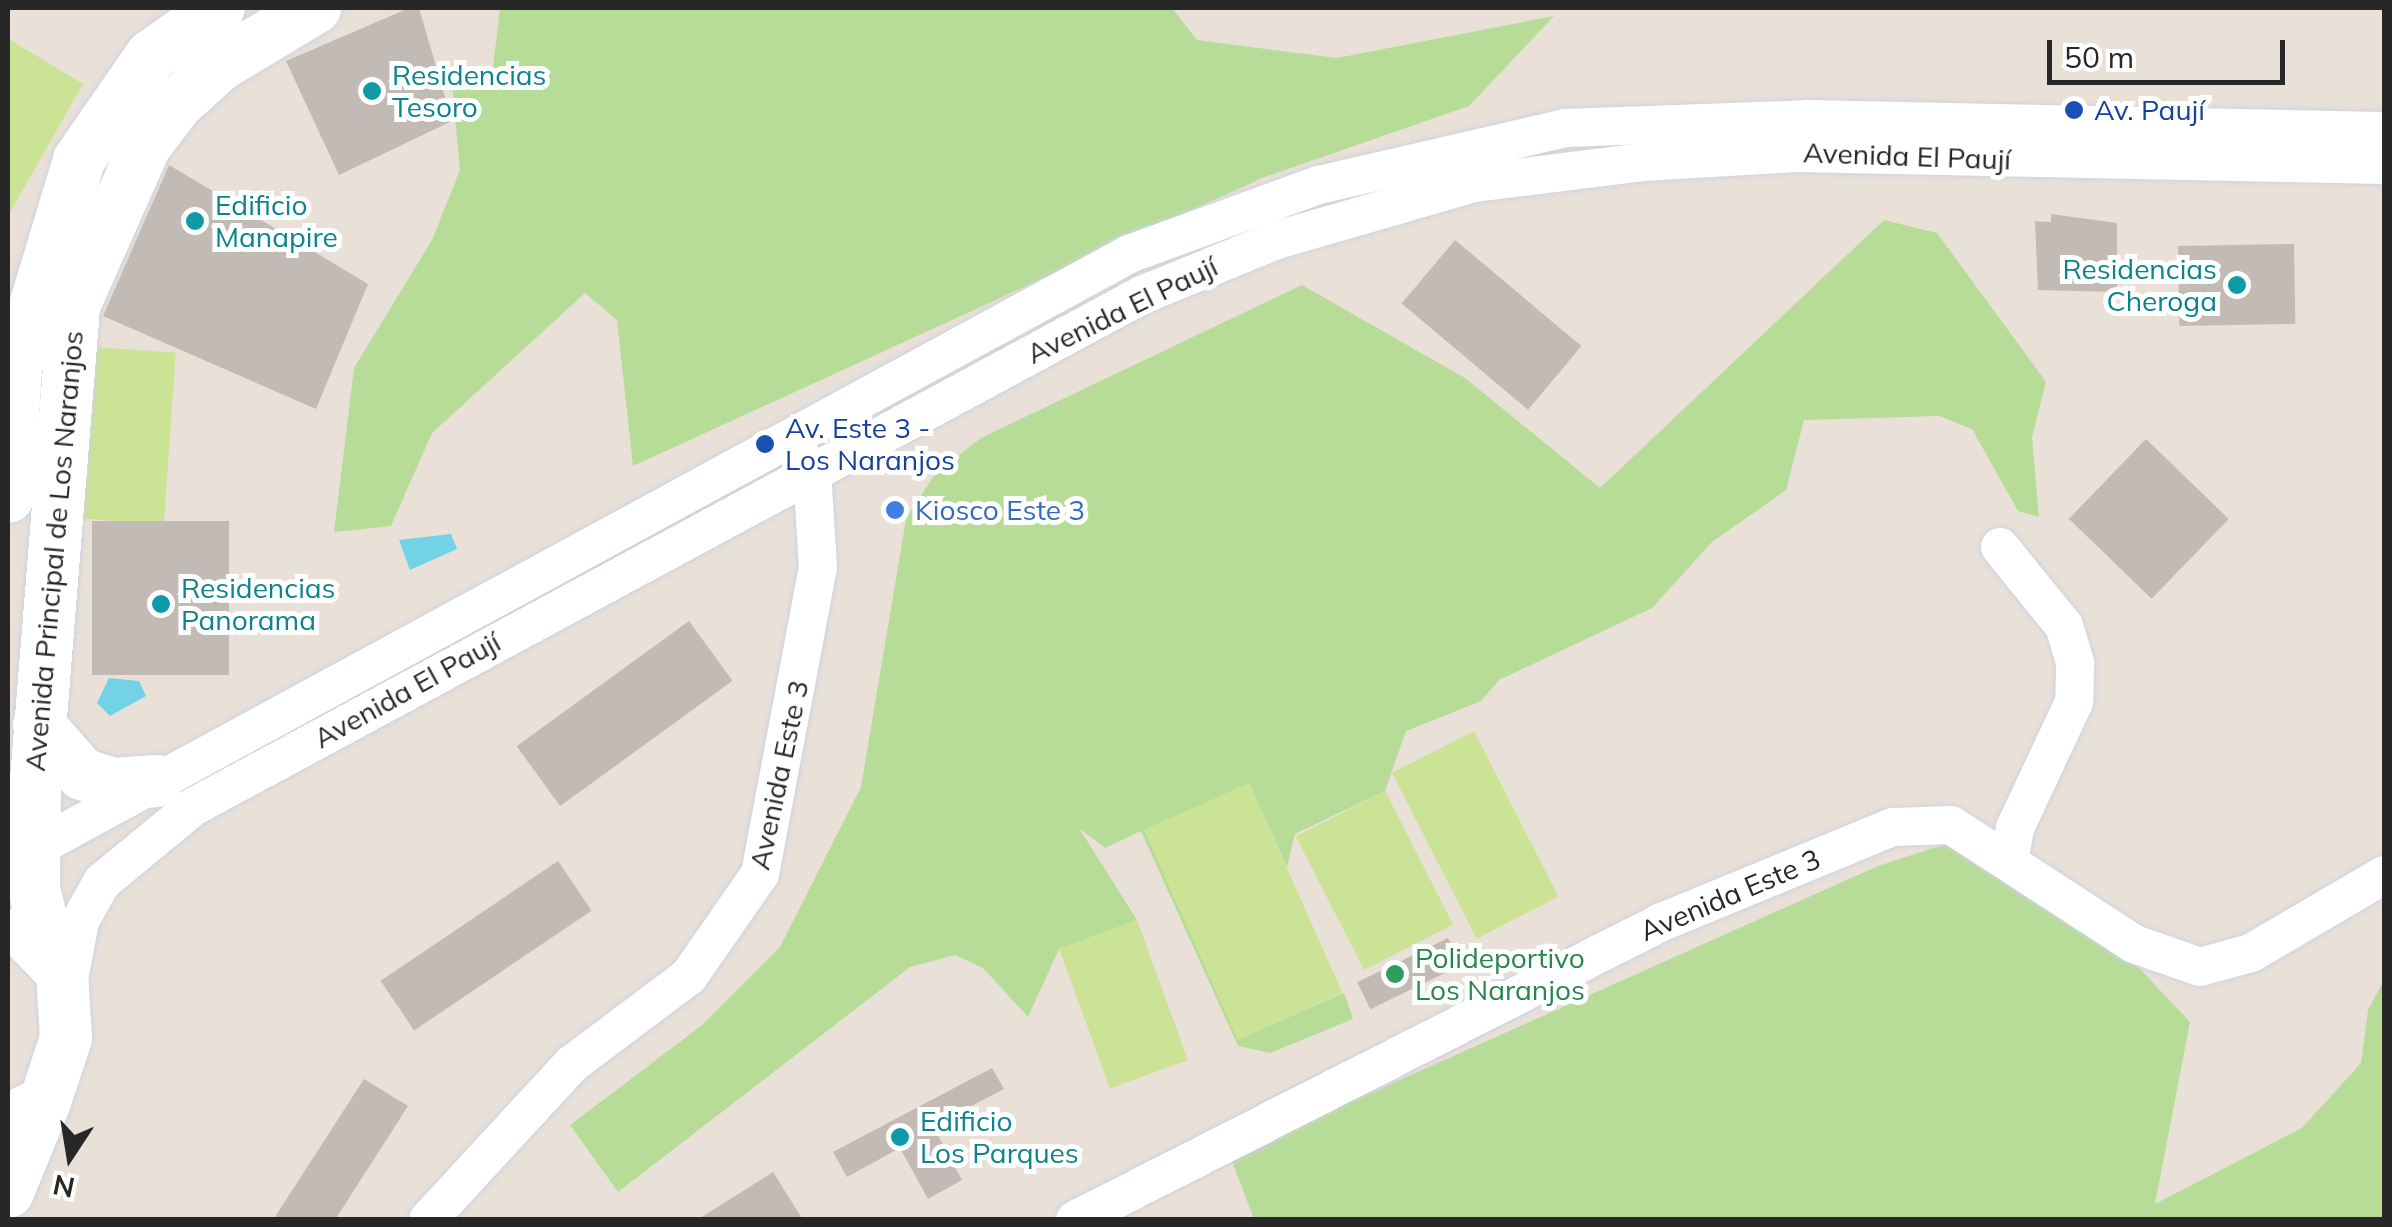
<!DOCTYPE html>
<meta charset="utf-8">
<style>
body{margin:0}
#map{position:relative;width:2392px;height:1227px;overflow:hidden;background:#e9e0d8;font-family:Mulish,sans-serif}
div>[style]{position:absolute}
.green>*{inset:0;background:#b6dc98}
.pitch>*{inset:0;background:#cae394;transform-origin:0 0}
.water>*{inset:0;background:#71d3e5}
.building>*{inset:0;background:#c1bab5;transform-origin:0 0}
.roads{filter:drop-shadow(0 0 2px #ced3df) drop-shadow(0 0 2px #ced3df)}
.street>*{height:38px;margin:-19px;padding:0 19px;transform-origin:19px;border-radius:19px;background:#fff}
.secondary>*{height:52px;margin:-26px;padding:0 26px;transform-origin:26px;border-radius:26px;background:#fff}
.dots>*{width:28px;height:28px;translate:-50% -50%;box-sizing:border-box;border:5px solid #fff;border-radius:50%}
span{translate:-50% -50%;white-space:nowrap;text-align:center;line-height:1.15;-webkit-text-stroke:10px #fff;paint-order:stroke}
.culture-label{font-size:28px;color:#0d838f}
.left{translate:0 -50%;text-align:left}
.right{translate:-100% -50%;text-align:right}
.transit-label{font-size:28px;color:#164399}
.street-label{font-size:28px;color:#272727}
.shop-label{font-size:28px;color:#366cbe}
.leisure-label{font-size:28px;color:#27864d}
.frame{position:absolute;inset:0;border:10px solid #272727;pointer-events:none}
.north{position:absolute;left:20px;top:1107px;width:100px;height:100px;-webkit-text-stroke:8px #fff;paint-order:stroke;rotate:192deg;font-size:28px;font-weight:700;line-height:40px;text-align:center;color:#272727}
.north::after{content:'';display:block;margin:auto;width:35px;height:45px;background:#272727;clip-path:polygon(50% 0,100% 100%,50% 72%,0 100%)}
.scale{position:absolute;left:2047px;top:40px;width:238px;height:45px;box-sizing:border-box;border:5px solid #272727;border-top:0;padding-left:12px;font-size:30px;line-height:35px;white-space:nowrap;color:#272727;-webkit-text-stroke:8px #fff;paint-order:stroke}
</style>
<div id="map">
<div class="green">
<i style="clip-path:polygon(500px 8px,1172px 8px,1197px 40px,1337px 58px,1554px 16px,1469px 106px,1262px 178px,633px 466px,617px 320px,585px 293px,432px 433px,391px 526px,334px 532px,354px 368px,432px 240px,460px 170px,452px 85px,492px 75px)"></i>
<i style="clip-path:polygon(1884px 220px,1937px 233px,2046px 382px,2032px 437px,2039px 517px,2018px 511px,1972px 429px,1939px 416px,1804px 420px,1786px 490px,1712px 542px,1652px 608px,1499px 680px,1481px 701px,1406px 731px,1385px 791px,1295px 834px,1287px 867px,1249px 783px,1239px 1039px,1344px 993px,1353px 1019px,1270px 1053px,1238px 1046px,1141px 831px,1105px 848px,1079px 828px,1137px 920px,1059px 949px,1028px 1017px,983px 968px,955px 955px,910px 967px,618px 1192px,570px 1125px,701px 1026px,780px 947px,861px 787px,906px 519px,935px 474px,981px 438px,1302px 285px,1465px 378px,1600px 488px)"></i>
<i style="clip-path:polygon(1946px 844px,2139px 968px,2190px 1022px,2155px 1204px,2302px 1128px,2361px 1063px,2368px 1010px,2384px 980px,2384px 1219px,1254px 1219px,1230px 1156px,1878px 866px)"></i>
</div>
<div class="pitch">
<i style="clip-path:polygon(9px 39px,83px 84px,8px 216px,8px 41px)"></i>
<i style="left:95px;top:347px;width:81px;height:172px;rotate:4deg"></i>
<i style="left:1474px;top:731px;width:186px;height:92px;rotate:63deg"></i>
<i style="left:1249px;top:783px;width:230px;height:115px;rotate:66deg"></i>
<i style="left:1385px;top:791px;width:150px;height:100px;rotate:63deg"></i>
<i style="left:1137px;top:920px;width:149px;height:83px;rotate:70deg"></i>
</div>
<div class="water">
<i style="clip-path:polygon(451px 534px,457px 549px,410px 570px,399px 540px)"></i>
<i style="clip-path:polygon(109px 678px,139px 681px,146px 696px,110px 716px,97px 703px)"></i>
</div>
<div class="building">
<i style="clip-path:polygon(409px 8px,419px 8px,452px 121px,339px 175px,286px 61px)"></i>
<i style="clip-path:polygon(169px 165px,368px 284px,316px 409px,103px 316px)"></i>
<i style="clip-path:polygon(2051px 214px,2117px 223px,2117px 292px,2038px 290px,2035px 221px,2051px 222px)"></i>
<i style="left:1455px;top:240px;width:165px;height:83px;rotate:40deg"></i>
<i style="left:2294px;top:244px;width:80px;height:116px;rotate:89deg"></i>
<i style="left:2146px;top:439px;width:115px;height:111px;rotate:44deg"></i>
<i style="left:229px;top:521px;width:154px;height:137px;rotate:90deg"></i>
<i style="left:689px;top:621px;width:74px;height:213px;rotate:54deg"></i>
<i style="left:558px;top:861px;width:60px;height:214px;rotate:56deg"></i>
<i style="left:1448px;top:938px;width:30px;height:101px;rotate:64deg"></i>
<i style="clip-path:polygon(992px 1068px,1004px 1089px,933px 1126px,962px 1180px,928px 1199px,900px 1148px,847px 1177px,833px 1152px)"></i>
<i style="clip-path:polygon(364px 1079px,408px 1106px,335px 1220px,273px 1220px)"></i>
<i style="clip-path:polygon(773px 1172px,803px 1220px,697px 1220px)"></i>
</div>
<div class="roads">
<div class="street">
<i style="left:2000px;top:547px;width:102px;rotate:51deg"></i>
<i style="left:2064px;top:626px;width:39px;rotate:73deg"></i>
<i style="left:2075px;top:663px;width:39px;rotate:91deg"></i>
<i style="left:2074px;top:702px;width:139px;rotate:115.1deg"></i>
<i style="left:2015px;top:828px;width:34px;rotate:100deg"></i>
<i style="left:8px;top:863px;width:1276px;rotate:-28.51deg"></i>
<i style="left:1129px;top:254px;width:202px;rotate:-20deg"></i>
<i style="left:1319px;top:185px;width:253px;rotate:-13deg"></i>
<i style="left:1565px;top:128px;width:242px;rotate:-2.1deg"></i>
<i style="left:1807px;top:119px;width:577px;rotate:1.19deg"></i>
<i style="left:67px;top:990px;width:70px;rotate:-79.3deg"></i>
<i style="left:80px;top:921px;width:45px;rotate:-60.6deg"></i>
<i style="left:102px;top:882px;width:118px;rotate:-39.5deg"></i>
<i style="left:193px;top:807px;width:1078px;rotate:-28.35deg"></i>
<i style="left:1142px;top:295px;width:146px;rotate:-22.2deg"></i>
<i style="left:1277px;top:240px;width:206px;rotate:-16.1deg"></i>
<i style="left:1475px;top:183px;width:169px;rotate:-7.1deg"></i>
<i style="left:1643px;top:162px;width:154px;rotate:-3.3deg"></i>
<i style="left:1797px;top:153px;width:587px;rotate:1.17deg"></i>
<i style="left:428px;top:1220px;width:212px;rotate:-47.3deg"></i>
<i style="left:572px;top:1064px;width:146px;rotate:-36.9deg"></i>
<i style="left:689px;top:976px;width:124px;rotate:-55.2deg"></i>
<i style="left:760px;top:874px;width:312px;rotate:-79.3deg"></i>
<i style="left:818px;top:567px;width:95px;rotate:-93.6deg"></i>
<i style="left:812px;top:472px;width:22px;rotate:-124deg"></i>
<i style="left:1075px;top:1220px;width:658px;rotate:-26.92deg"></i>
<i style="left:1662px;top:922px;width:250px;rotate:-22.4deg"></i>
<i style="left:1893px;top:827px;width:58px;rotate:-2deg"></i>
<i style="left:1951px;top:825px;width:218px;rotate:33deg"></i>
<i style="left:2134px;top:944px;width:70px;rotate:19.2deg"></i>
<i style="left:2200px;top:967px;width:53px;rotate:-15.4deg"></i>
<i style="left:2251px;top:953px;width:154px;rotate:-30.4deg"></i>
</div>
<div class="secondary">
<i style="left:8px;top:497px;width:128px;rotate:-86.4deg"></i>
<i style="left:16px;top:369px;width:218px;rotate:-73.2deg"></i>
<i style="left:79px;top:160px;width:126px;rotate:-55.3deg"></i>
<i style="left:151px;top:56px;width:83px;rotate:-35.2deg"></i>
<i style="left:39px;top:725px;width:65px;rotate:48.7deg"></i>
<i style="left:82px;top:774px;width:33px;rotate:18deg"></i>
<i style="left:113px;top:784px;width:44px;rotate:-3.9deg"></i>
<i style="left:49px;top:952px;width:66px;rotate:-103.2deg"></i>
<i style="left:34px;top:888px;width:96px;rotate:-89.4deg"></i>
<i style="left:35px;top:792px;width:488px;rotate:-85.4deg"></i>
<i style="left:74px;top:306px;width:175px;rotate:-66.1deg"></i>
<i style="left:145px;top:146px;width:53px;rotate:-52.7deg"></i>
<i style="left:177px;top:104px;width:58px;rotate:-42.2deg"></i>
<i style="left:220px;top:65px;width:111px;rotate:-31deg"></i>
<i style="left:8px;top:1120px;width:41px;rotate:-25.9deg"></i>
<i style="left:45px;top:1102px;width:67px;rotate:-71.8deg"></i>
<i style="left:66px;top:1038px;width:66px;rotate:-93.5deg"></i>
<i style="left:62px;top:972px;width:56px;rotate:-134.3deg"></i>
<i style="left:8px;top:1192px;width:97px;rotate:-67.7deg"></i>
</div>
</div>
<div class="dots">
<i style="left:372px;top:91px;background:#0f9aa8"></i>
<i style="left:2074px;top:110px;background:#1a4fb4"></i>
<i style="left:195px;top:221px;background:#0f9aa8"></i>
<i style="left:2237px;top:285px;background:#0f9aa8"></i>
<i style="left:765px;top:444px;background:#1a4fb4"></i>
<i style="left:895px;top:510px;background:#3f7fe0"></i>
<i style="left:161px;top:604px;background:#0f9aa8"></i>
<i style="left:1395px;top:974px;background:#2e9e5b"></i>
<i style="left:900px;top:1137px;background:#0f9aa8"></i>
</div>
<div class="culture-label">
<span class="left" style="left:392px;top:91px">Residencias<br>Tesoro</span>
<span class="left" style="left:215px;top:221px">Edificio<br>Manapire</span>
<span class="right" style="left:2217px;top:285px">Residencias<br>Cheroga</span>
<span class="left" style="left:181px;top:604px">Residencias<br>Panorama</span>
<span class="left" style="left:920px;top:1137px">Edificio<br>Los Parques</span>
</div>
<div class="transit-label">
<span class="left" style="left:2094px;top:110px">Av. Paují</span>
<span class="left" style="left:785px;top:444px">Av. Este 3 -<br>Los Naranjos</span>
</div>
<div class="street-label">
<span style="left:1907px;top:156px;rotate:2deg">Avenida El Paují</span>
<span style="left:1122px;top:310px;rotate:-26deg">Avenida El Paují</span>
<span style="left:54px;top:551px;rotate:-85deg">Avenida Principal de Los Naranjos</span>
<span style="left:407px;top:690px;rotate:-29deg">Avenida El Paují</span>
<span style="left:779px;top:775px;rotate:-78deg">Avenida Este 3</span>
<span style="left:1730px;top:895px;rotate:-23deg">Avenida Este 3</span>
</div>
<div class="shop-label">
<span class="left" style="left:915px;top:510px">Kiosco Este 3</span>
</div>
<div class="leisure-label">
<span class="left" style="left:1415px;top:974px">Polideportivo<br>Los Naranjos</span>
</div>
<div class="frame"></div>
<div class="north">N</div>
<div class="scale">50 m</div>
</div>
